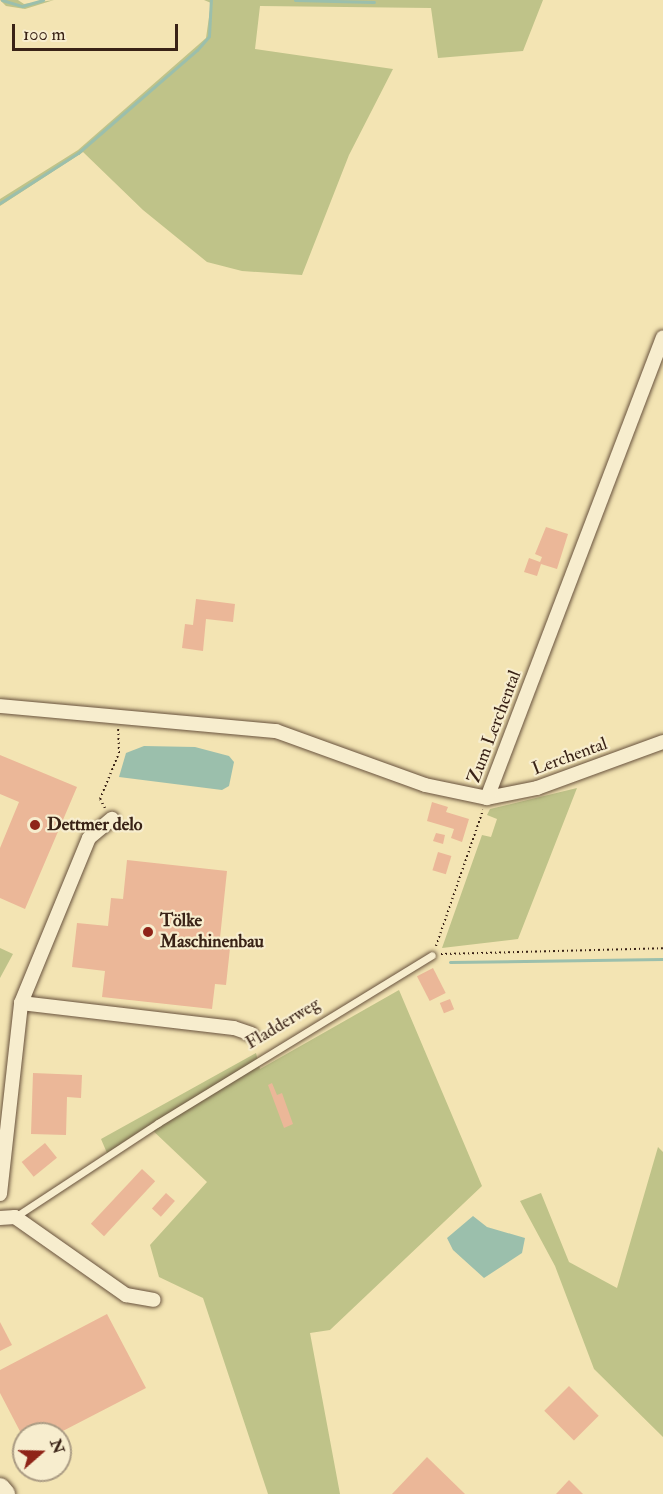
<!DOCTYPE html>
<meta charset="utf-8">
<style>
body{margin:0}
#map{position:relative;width:663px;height:1494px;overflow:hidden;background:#f3e4b3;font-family:"IM FELL Double Pica",serif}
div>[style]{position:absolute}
.green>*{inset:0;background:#bfc389}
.water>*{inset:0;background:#9bbfac}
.stream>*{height:3px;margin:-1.5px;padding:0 1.5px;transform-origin:1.5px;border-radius:1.5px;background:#9bbfac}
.building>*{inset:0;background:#ebb798;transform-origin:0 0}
.path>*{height:2px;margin-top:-1px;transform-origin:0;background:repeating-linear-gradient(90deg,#392216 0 1.5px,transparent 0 4.5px)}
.roads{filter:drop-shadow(0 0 2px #68523d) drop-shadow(0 0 2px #68523d)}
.service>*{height:7px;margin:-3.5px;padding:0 3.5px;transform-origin:3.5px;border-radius:3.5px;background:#f7edce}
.minor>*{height:14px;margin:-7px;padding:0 7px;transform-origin:7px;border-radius:7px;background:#f7edce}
.secondary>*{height:20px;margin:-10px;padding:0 10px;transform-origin:10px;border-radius:10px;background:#f7edce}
.dots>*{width:16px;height:16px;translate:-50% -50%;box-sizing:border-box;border:3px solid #f7edce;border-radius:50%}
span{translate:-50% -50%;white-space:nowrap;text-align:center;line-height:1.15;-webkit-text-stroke:4.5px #f7edce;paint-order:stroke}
.street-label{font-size:18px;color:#392216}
.poi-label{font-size:18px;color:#392216;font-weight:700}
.left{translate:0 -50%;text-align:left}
.north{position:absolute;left:12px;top:1422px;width:60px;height:60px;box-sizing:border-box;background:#f7edce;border:2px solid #ab9c84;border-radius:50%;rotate:70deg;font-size:16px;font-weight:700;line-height:24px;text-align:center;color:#392216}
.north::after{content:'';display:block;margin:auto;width:21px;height:27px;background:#8f2418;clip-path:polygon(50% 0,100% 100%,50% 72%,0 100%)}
.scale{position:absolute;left:12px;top:24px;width:166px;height:27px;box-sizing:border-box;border:3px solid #392216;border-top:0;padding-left:8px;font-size:18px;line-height:21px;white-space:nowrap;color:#392216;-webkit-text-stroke:4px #f7edce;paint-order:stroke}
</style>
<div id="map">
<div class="green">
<i style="clip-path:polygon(0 0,18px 0,24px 4px,54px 0,25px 9px,6px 6px)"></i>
<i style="clip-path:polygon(204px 0,543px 0,523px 51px,438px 58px,431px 8px,260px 6px,255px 49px,393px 69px,349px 155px,302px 275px,242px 271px,207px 262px,143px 210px,83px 152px,0 206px,0 199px,78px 150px,206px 38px,211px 3px)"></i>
<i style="clip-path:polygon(577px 788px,518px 939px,442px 948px,482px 835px,491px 837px,497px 819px,487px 815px,490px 809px)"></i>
<i style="clip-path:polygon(0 948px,13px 954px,0 978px)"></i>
<i style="clip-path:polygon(399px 990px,482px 1186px,330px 1330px,310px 1333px,340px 1494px,268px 1494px,203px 1298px,159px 1277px,150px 1245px,207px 1182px,148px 1126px,107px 1153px,101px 1139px,256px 1053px,260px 1069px)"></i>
<i style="clip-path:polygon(658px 1147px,663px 1152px,663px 1437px,594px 1369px,555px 1266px,520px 1201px,541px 1193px,569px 1262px,617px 1288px)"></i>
</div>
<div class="water">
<i style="clip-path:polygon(144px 746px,195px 747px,229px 756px,234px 762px,229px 786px,222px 790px,119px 777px,126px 753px)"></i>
<i style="clip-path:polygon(473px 1216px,487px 1227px,525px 1238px,522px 1253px,484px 1278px,453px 1250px,447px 1238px)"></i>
</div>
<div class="stream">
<i style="left:2px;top:0;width:21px;rotate:17deg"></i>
<i style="left:22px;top:6px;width:22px;rotate:-16deg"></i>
<i style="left:295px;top:0;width:79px;rotate:1.5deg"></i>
<i style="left:0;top:203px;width:93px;rotate:-32.7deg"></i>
<i style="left:78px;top:153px;width:157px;rotate:-40.9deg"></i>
<i style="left:197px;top:50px;width:18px;rotate:-49deg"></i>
<i style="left:209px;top:36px;width:36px;rotate:-87deg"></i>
<i style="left:450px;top:962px;width:213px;rotate:-0.8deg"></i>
</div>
<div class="building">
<i style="clip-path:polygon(546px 527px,568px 534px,557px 569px,541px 564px,537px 576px,524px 572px,529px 558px,540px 562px,542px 557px,535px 554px)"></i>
<i style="clip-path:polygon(196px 599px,235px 604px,233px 622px,206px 619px,203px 651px,182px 648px,185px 624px,193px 625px)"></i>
<i style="clip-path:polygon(0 755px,77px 787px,25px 909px,0 898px,0 848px,19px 802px,0 794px)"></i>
<i style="clip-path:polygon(432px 802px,448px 807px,446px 812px,469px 819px,462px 842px,451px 838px,454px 829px,427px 821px)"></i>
<i style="clip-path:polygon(436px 833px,445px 835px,443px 844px,433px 841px)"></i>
<i style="left:438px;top:852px;width:14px;height:19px;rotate:17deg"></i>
<i style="clip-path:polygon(127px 860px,227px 871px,220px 938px,231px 939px,226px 985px,215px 984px,212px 1009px,102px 997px,105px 971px,72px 967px,77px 923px,108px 926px,111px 898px,123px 899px)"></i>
<i style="left:433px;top:968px;width:28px;height:18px;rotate:63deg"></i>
<i style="left:450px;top:999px;width:11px;height:11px;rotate:68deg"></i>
<i style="clip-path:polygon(33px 1073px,82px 1075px,81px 1098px,67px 1097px,66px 1135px,31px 1134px)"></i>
<i style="clip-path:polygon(272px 1083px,277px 1095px,282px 1093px,293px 1124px,284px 1128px,268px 1085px)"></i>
<i style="left:45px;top:1143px;width:19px;height:30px;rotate:51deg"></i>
<i style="left:142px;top:1169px;width:18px;height:75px;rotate:43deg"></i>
<i style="left:166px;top:1193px;width:12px;height:21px;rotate:42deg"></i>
<i style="clip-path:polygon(107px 1314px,146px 1388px,57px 1434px,24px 1434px,24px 1439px,0 1393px,0 1370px)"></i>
<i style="clip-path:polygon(0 1322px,12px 1345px,0 1351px)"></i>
<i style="left:569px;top:1386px;width:42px;height:35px;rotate:45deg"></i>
<i style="clip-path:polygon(427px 1457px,465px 1494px,392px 1494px)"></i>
<i style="clip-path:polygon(569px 1480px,583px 1494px,556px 1494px)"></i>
</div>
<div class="path">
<i style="left:105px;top:808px;width:10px;rotate:-119deg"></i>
<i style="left:100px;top:799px;width:50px;rotate:-67.6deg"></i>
<i style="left:119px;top:753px;width:25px;rotate:-92deg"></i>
<i style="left:436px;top:946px;width:144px;rotate:-70.9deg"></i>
<i style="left:441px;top:954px;width:222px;rotate:-1.5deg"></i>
</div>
<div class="roads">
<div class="service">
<i style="left:15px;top:1217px;width:171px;rotate:-33.3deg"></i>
<i style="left:158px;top:1123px;width:321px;rotate:-31.5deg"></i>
</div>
<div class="minor">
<i style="left:0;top:706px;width:277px;rotate:5.2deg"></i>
<i style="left:276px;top:731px;width:158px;rotate:19.9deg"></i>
<i style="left:425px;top:785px;width:63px;rotate:11.8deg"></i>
<i style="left:487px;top:798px;width:51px;rotate:-11.3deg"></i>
<i style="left:537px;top:788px;width:134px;rotate:-20.1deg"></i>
<i style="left:487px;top:798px;width:493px;rotate:-69.1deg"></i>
<i style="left:21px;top:1003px;width:214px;rotate:6.7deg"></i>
<i style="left:234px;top:1028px;width:18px;rotate:19deg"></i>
<i style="left:0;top:1194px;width:192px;rotate:-83.7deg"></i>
<i style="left:21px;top:1003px;width:178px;rotate:-67.6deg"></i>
<i style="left:89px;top:838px;width:30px;rotate:-40deg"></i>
<i style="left:0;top:1218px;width:15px;rotate:-4deg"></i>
<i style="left:15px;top:1217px;width:136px;rotate:35.1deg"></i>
<i style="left:126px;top:1295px;width:28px;rotate:10deg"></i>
</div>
<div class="secondary">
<i style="left:0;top:1488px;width:8px;rotate:50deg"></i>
</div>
</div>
<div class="dots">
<i style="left:35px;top:825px;background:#8f2418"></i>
<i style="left:148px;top:932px;background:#8f2418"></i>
</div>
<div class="street-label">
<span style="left:495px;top:727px;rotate:-69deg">Zum Lerchental</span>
<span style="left:570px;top:757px;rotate:-20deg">Lerchental</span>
<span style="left:283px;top:1024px;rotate:-31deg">Fladderweg</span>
</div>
<div class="poi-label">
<span class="left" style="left:47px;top:825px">Dettmer delo</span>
<span class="left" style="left:160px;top:932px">Tölke<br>Maschinenbau</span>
</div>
<div class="north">N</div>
<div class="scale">100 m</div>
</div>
